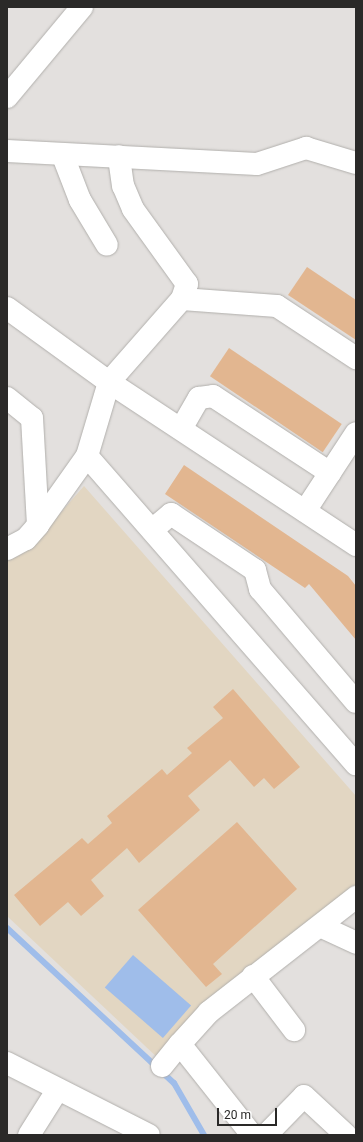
<!DOCTYPE html>
<style>
body{margin:0}
#map{position:relative;width:363px;height:1142px;overflow:hidden;background:#e3e0de;font-family:Roboto,sans-serif}
div>[style]{position:absolute}
.education>*{inset:0;background:#e2d6c2}
.water>*{inset:0;background:#9fbdea;transform-origin:0 0}
.stream>*{height:6px;margin:-3px;padding:0 3px;transform-origin:3px;border-radius:3px;background:#9fbdea}
.building>*{inset:0;background:#e2b690;transform-origin:0 0}
.roads{filter:drop-shadow(0 0 1px #b1afac) drop-shadow(0 0 1px #b1afac)}
.minor>*{height:22px;margin:-11px;padding:0 11px;transform-origin:11px;border-radius:11px;background:#fff}
span{translate:-50% -50%;white-space:nowrap;text-align:center;line-height:1.15;-webkit-text-stroke:4px #fff;paint-order:stroke}
.frame{position:absolute;inset:0;border:8px solid #2a2928;pointer-events:none}
.scale{position:absolute;left:217px;top:1108px;width:60px;height:18px;box-sizing:border-box;border:2px solid #2a2928;border-top:0;padding-left:5px;font-size:12px;line-height:14px;white-space:nowrap;color:#2a2928;-webkit-text-stroke:3px #fff;paint-order:stroke}
</style>
<div id="map">
<div class="education">
<i style="clip-path:polygon(84px 486px,356px 796px,356px 888px,160px 1060px,7px 916px,7px 559px,48px 527px)"></i>
</div>
<div class="water">
<i style="left:133px;top:955px;width:77px;height:43px;rotate:41deg"></i>
</div>
<div class="stream">
<i style="left:7px;top:928px;width:228px;rotate:42.9deg"></i>
<i style="left:174px;top:1083px;width:60px;rotate:60deg"></i>
</div>
<div class="building">
<i style="clip-path:polygon(307px 267px,356px 300px,356px 340px,288px 295px)"></i>
<i style="left:229px;top:348px;width:136px;height:34px;rotate:34deg"></i>
<i style="clip-path:polygon(184px 465px,348px 576px,356px 586px,356px 640px,309px 584px,305px 588px,165px 494px)"></i>
<i style="clip-path:polygon(233px 689px,300px 767px,274px 789px,264px 778px,254px 787px,230px 760px,188px 796px,200px 810px,139px 863px,127px 848px,91px 880px,104px 896px,81px 916px,68px 902px,40px 926px,14px 895px,82px 838px,88px 844px,112px 823px,107px 816px,162px 769px,167px 775px,192px 753px,187px 748px,223px 718px,213px 707px)"></i>
<i style="clip-path:polygon(237px 822px,297px 889px,213px 964px,222px 974px,206px 987px,138px 910px)"></i>
</div>
<div class="roads">
<div class="minor">
<i style="left:7px;top:97px;width:117px;rotate:-50.2deg"></i>
<i style="left:7px;top:151px;width:250px;rotate:3deg"></i>
<i style="left:257px;top:164px;width:52px;rotate:-18.1deg"></i>
<i style="left:306px;top:148px;width:52px;rotate:16.7deg"></i>
<i style="left:63px;top:156px;width:47px;rotate:68.9deg"></i>
<i style="left:80px;top:200px;width:52px;rotate:59deg"></i>
<i style="left:182px;top:299px;width:95px;rotate:4.2deg"></i>
<i style="left:277px;top:306px;width:95px;rotate:33.4deg"></i>
<i style="left:7px;top:308px;width:126px;rotate:36deg"></i>
<i style="left:109px;top:382px;width:296px;rotate:33.4deg"></i>
<i style="left:7px;top:398px;width:32px;rotate:39deg"></i>
<i style="left:32px;top:418px;width:107px;rotate:86.8deg"></i>
<i style="left:181px;top:429px;width:36px;rotate:-60deg"></i>
<i style="left:199px;top:398px;width:14px;rotate:-8deg"></i>
<i style="left:213px;top:396px;width:140px;rotate:33.3deg"></i>
<i style="left:87px;top:456px;width:77px;rotate:-73.4deg"></i>
<i style="left:109px;top:382px;width:111px;rotate:-48.7deg"></i>
<i style="left:182px;top:299px;width:16px;rotate:-72deg"></i>
<i style="left:187px;top:284px;width:92px;rotate:-125.8deg"></i>
<i style="left:133px;top:209px;width:25px;rotate:-113deg"></i>
<i style="left:123px;top:186px;width:30px;rotate:-98deg"></i>
<i style="left:305px;top:511px;width:93px;rotate:-56.8deg"></i>
<i style="left:152px;top:530px;width:25px;rotate:-40deg"></i>
<i style="left:171px;top:514px;width:101px;rotate:33.7deg"></i>
<i style="left:255px;top:570px;width:20px;rotate:75deg"></i>
<i style="left:260px;top:589px;width:148px;rotate:49.7deg"></i>
<i style="left:7px;top:549px;width:21px;rotate:-28deg"></i>
<i style="left:26px;top:539px;width:18px;rotate:-49deg"></i>
<i style="left:38px;top:525px;width:85px;rotate:-54.6deg"></i>
<i style="left:87px;top:456px;width:409px;rotate:48.9deg"></i>
<i style="left:320px;top:926px;width:40px;rotate:25deg"></i>
<i style="left:253px;top:976px;width:68px;rotate:52.8deg"></i>
<i style="left:7px;top:1063px;width:159px;rotate:26.9deg"></i>
<i style="left:162px;top:1066px;width:28px;rotate:-51deg"></i>
<i style="left:29px;top:1135px;width:54px;rotate:-57.8deg"></i>
<i style="left:252px;top:1135px;width:116px;rotate:-128.4deg"></i>
<i style="left:180px;top:1044px;width:43px;rotate:-47.8deg"></i>
<i style="left:209px;top:1012px;width:187px;rotate:-38deg"></i>
<i style="left:266px;top:1135px;width:54px;rotate:-45.7deg"></i>
<i style="left:304px;top:1096px;width:57px;rotate:42.9deg"></i>
</div>
</div>
<div class="frame"></div>
<div class="scale">20 m</div>
</div>
